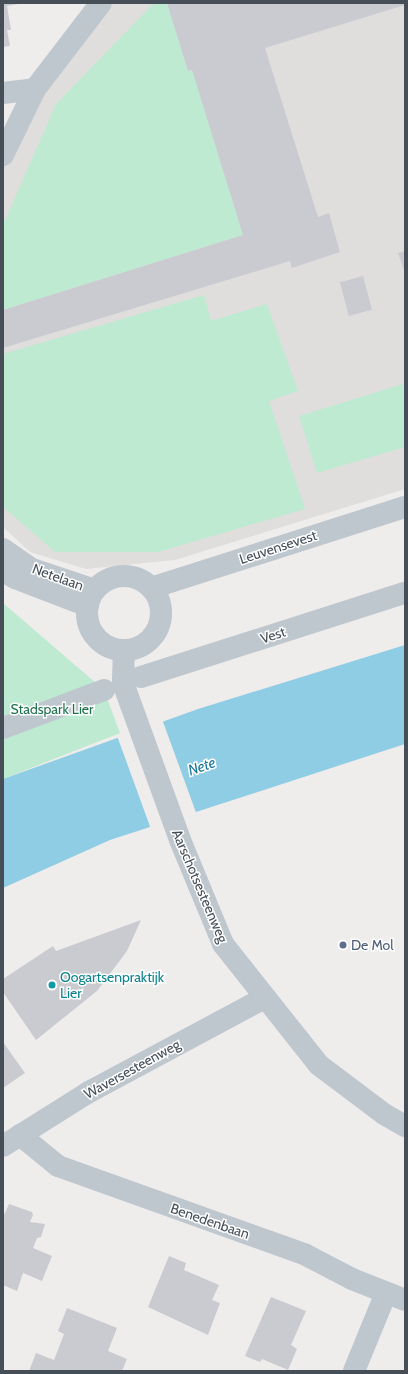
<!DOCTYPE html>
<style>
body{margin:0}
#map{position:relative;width:408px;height:1374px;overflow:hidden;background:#efecec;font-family:Cabin,sans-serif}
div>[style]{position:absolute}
.education>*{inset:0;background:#e0dedd}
.green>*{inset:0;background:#bdead1}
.water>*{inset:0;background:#8ecde4}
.pier>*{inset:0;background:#efecec;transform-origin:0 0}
.building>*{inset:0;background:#cacbd1;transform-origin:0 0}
.minor>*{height:22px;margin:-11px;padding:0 11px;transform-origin:11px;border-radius:11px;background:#bec6ce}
.minor>.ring{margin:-11px;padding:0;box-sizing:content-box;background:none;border:22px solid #bec6ce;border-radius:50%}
.dots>*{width:11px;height:11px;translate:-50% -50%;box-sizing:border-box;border:2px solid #fff;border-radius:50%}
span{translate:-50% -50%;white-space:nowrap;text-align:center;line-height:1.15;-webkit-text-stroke:3px #fff;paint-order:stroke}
.street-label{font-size:14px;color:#464f58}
.park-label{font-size:14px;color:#1e734d}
.service-label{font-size:14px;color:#4e5e75}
.left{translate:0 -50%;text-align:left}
.culture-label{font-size:14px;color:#0d838f}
.water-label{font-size:15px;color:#17789a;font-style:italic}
.frame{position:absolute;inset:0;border:4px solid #464f58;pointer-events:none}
</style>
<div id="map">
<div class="education">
<i style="clip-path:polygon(100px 3px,405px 3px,405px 489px,175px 560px,86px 569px,30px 552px,3px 527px,3px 168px,35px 89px)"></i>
</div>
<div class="green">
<i style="clip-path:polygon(154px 3px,167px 3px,188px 71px,192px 70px,243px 235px,3px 310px,3px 225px,56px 104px)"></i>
<i style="clip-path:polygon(204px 295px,211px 321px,267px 304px,298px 391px,269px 401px,305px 509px,158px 552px,55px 552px,3px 507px,3px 354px)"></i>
<i style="clip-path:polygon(403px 384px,405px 447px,317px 473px,299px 416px)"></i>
<i style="clip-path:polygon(3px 603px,104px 690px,120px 733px,3px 779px)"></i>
</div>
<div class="water">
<i style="clip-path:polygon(405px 645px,405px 744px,110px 840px,3px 888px,3px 779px,198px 709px)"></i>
</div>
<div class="pier">
<i style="left:162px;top:719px;width:100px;height:48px;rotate:70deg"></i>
</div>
<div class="building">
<i style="clip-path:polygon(3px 3px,18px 4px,7px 6px,11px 30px,7px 30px,10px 46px,3px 47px)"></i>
<i style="clip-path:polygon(167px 3px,405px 3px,405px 5px,265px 48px,318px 217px,329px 213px,340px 252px,292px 268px,290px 261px,3px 348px,3px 310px,243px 235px,192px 70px,188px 71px)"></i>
<i style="clip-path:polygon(405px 251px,405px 273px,398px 253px)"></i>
<i style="left:363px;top:276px;width:35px;height:24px;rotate:75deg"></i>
<i style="clip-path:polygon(141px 920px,127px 951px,97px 991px,36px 1040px,3px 992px,3px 979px,53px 946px,56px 951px)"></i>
<i style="clip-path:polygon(3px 1042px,25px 1073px,3px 1088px)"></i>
<i style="clip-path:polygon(9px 1204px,32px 1212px,33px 1215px,30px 1222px,45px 1224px,41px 1237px,37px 1238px,33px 1248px,52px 1256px,42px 1281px,23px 1273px,17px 1291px,3px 1285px,3px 1217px)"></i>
<i style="clip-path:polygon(169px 1256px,186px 1263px,184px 1270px,219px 1285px,212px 1300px,220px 1303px,208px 1335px,148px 1307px)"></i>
<i style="clip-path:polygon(271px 1297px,306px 1311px,291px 1345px,297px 1349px,288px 1370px,262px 1359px,260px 1362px,245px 1356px)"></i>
<i style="clip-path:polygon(67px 1308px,117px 1328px,108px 1351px,127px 1359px,122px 1371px,29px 1371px,36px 1353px,54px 1360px,64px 1334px,58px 1331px)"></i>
</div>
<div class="minor">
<i style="left:3px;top:93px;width:32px;rotate:-7deg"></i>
<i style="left:3px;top:155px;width:73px;rotate:-64.1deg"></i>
<i style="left:35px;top:89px;width:108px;rotate:-52.5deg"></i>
<i style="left:3px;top:549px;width:35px;rotate:35deg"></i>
<i style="left:32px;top:569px;width:66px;rotate:18.4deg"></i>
<i style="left:3px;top:571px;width:14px;rotate:30deg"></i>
<i style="left:15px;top:578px;width:78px;rotate:21deg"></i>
<i class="ring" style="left:87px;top:576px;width:52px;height:52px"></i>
<i style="left:151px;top:588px;width:267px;rotate:-17.7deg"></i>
<i style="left:124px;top:650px;width:33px;rotate:92deg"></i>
<i style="left:123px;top:683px;width:167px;rotate:70deg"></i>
<i style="left:180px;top:840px;width:113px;rotate:67.5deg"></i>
<i style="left:223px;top:944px;width:154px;rotate:51.6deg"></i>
<i style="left:319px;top:1065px;width:81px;rotate:37deg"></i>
<i style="left:384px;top:1114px;width:24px;rotate:30deg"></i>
<i style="left:141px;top:677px;width:277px;rotate:-17.7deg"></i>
<i style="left:3px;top:728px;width:108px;rotate:-20.6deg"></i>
<i style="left:20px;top:1135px;width:49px;rotate:39.2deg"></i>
<i style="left:58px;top:1166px;width:263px;rotate:19.7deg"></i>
<i style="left:306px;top:1255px;width:52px;rotate:27.6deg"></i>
<i style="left:352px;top:1279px;width:57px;rotate:21.6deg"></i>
<i style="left:3px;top:1146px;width:102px;rotate:-32.1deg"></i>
<i style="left:89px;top:1092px;width:199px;rotate:-28.2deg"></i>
<i style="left:354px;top:1371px;width:84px;rotate:-67.7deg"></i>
</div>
<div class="dots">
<i style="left:343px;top:945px;background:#5c6f8a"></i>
<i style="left:52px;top:985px;background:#0f9aa8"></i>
</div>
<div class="street-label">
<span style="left:278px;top:547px;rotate:-18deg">Leuvensevest</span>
<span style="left:58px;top:577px;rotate:20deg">Netelaan</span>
<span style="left:273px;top:635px;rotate:-18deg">Vest</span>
<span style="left:200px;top:886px;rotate:67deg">Aarschotsesteenweg</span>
<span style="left:132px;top:1069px;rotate:-29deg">Waversesteenweg</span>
<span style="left:210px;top:1221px;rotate:19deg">Benedenbaan</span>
</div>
<div class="park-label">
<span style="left:52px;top:709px">Stadspark Lier</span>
</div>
<div class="service-label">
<span class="left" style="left:351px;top:945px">De Mol</span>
</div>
<div class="culture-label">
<span class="left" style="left:60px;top:985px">Oogartsenpraktijk<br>Lier</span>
</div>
<div class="water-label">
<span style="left:202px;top:767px;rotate:-19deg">Nete</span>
</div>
<div class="frame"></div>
</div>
